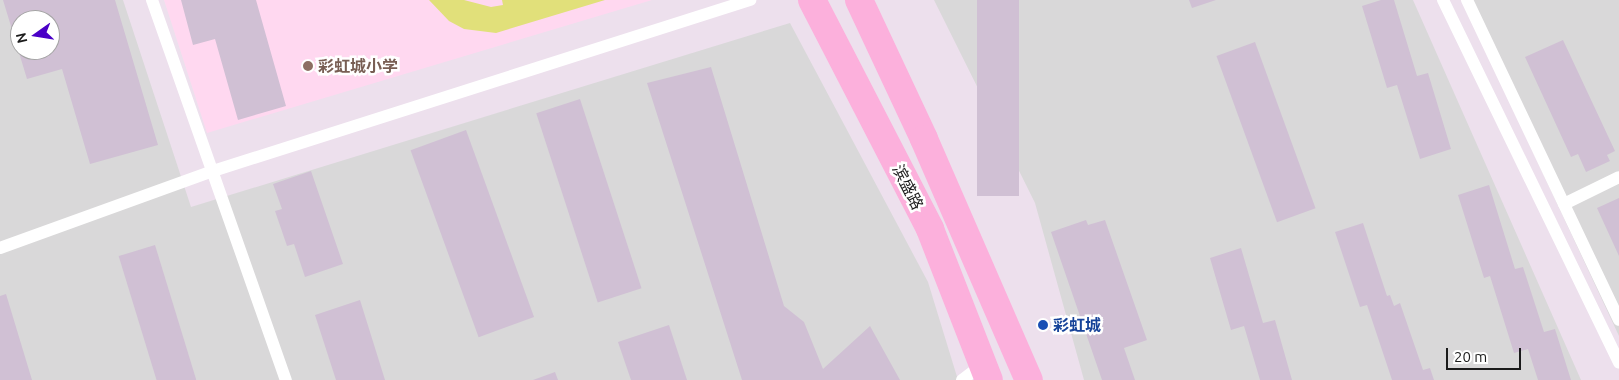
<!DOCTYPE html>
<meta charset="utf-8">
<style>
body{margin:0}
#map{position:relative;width:1619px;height:380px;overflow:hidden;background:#ede0ed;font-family:Ubuntu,"Noto Sans SC",sans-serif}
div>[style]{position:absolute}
.residential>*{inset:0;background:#d9d8d9}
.education>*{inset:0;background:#ffd8f0}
.pitch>*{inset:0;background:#e1e07a}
.building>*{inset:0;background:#d0c0d4;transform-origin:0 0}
.lane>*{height:12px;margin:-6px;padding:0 6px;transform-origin:6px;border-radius:6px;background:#fff}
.secondary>*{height:28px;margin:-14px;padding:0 14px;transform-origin:14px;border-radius:14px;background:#fcb0dc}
.dots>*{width:14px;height:14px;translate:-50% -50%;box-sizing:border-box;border:2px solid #fff;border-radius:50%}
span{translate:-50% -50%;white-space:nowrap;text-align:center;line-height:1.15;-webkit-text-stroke:5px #fff;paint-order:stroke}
.education-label{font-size:16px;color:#785e54;font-weight:700}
.left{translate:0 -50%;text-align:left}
.street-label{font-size:16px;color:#1b1b1b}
.transit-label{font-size:16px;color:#164399;font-weight:700}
.north{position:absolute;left:10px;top:10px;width:50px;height:50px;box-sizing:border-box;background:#fff;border:1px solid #a4a4a4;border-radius:50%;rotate:257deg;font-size:14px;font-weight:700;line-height:20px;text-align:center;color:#1b1b1b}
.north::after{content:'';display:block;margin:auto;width:18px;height:22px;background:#4a00c7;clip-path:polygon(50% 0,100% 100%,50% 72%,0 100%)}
.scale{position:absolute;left:1446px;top:348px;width:75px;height:22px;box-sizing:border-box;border:2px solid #1b1b1b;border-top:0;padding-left:6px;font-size:15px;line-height:18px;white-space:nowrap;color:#1b1b1b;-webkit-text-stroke:4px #fff;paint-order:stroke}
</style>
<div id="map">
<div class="residential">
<i style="clip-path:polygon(evenodd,0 0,123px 0,191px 207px,790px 23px,928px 282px,958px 380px,0 380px,0 0,20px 20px,50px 20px,50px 50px,20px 50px,20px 20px)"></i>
<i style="clip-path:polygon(934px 0,1413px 0,1581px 380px,1084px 380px,1035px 203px)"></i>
<i style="clip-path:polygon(1462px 0,1619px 0,1619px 336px)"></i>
</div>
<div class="education">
<i style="clip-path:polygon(164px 0,652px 0,207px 133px)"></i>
</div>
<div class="pitch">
<i style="clip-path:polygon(429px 0,464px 0,491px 7px,503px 5px,502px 0,605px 0,496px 33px,464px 29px,449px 21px)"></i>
</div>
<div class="building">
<i style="clip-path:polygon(evenodd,3px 0,115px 0,158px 145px,90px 164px,62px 69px,27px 79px,3px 0,20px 20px,50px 20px,50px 50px,20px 50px,20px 20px)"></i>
<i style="clip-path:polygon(181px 0,256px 0,286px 106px,238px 120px,215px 39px,193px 45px)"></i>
<i style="left:977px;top:0;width:42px;height:196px"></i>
<i style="clip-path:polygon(1189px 0,1216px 0,1192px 8px)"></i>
<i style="clip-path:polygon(1381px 0,1394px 0,1417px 76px,1428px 73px,1451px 149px,1420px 159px,1397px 85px,1387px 88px,1362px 6px)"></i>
<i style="clip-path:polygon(1563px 40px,1615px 151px,1607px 155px,1610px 161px,1586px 172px,1578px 154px,1571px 157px,1525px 57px)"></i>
<i style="left:1255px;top:42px;width:177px;height:41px;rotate:70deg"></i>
<i style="clip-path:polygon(711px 67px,784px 306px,804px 322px,823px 369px,870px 326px,900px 380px,742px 380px,647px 83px)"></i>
<i style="left:580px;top:99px;width:199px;height:46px;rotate:72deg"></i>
<i style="left:466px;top:130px;width:199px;height:59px;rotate:70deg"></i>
<i style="clip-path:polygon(311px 171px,343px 264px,305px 277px,294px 244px,287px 246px,275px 211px,282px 209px,273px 184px)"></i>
<i style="clip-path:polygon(1489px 185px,1515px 269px,1523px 267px,1544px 332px,1555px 329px,1571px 380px,1538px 380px,1528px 349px,1514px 353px,1490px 276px,1484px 278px,1458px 195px)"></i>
<i style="clip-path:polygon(1619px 198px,1619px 256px,1597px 208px)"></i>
<i style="clip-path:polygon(1086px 220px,1088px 225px,1105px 220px,1147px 340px,1124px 348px,1135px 380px,1102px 380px,1051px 232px)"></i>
<i style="clip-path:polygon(1363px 223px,1387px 296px,1390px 295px,1394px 306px,1400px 303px,1423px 370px,1430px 368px,1434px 380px,1392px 380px,1367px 305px,1360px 307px,1335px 232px)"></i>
<i style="left:155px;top:245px;width:141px;height:38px;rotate:73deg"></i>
<i style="clip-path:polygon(1241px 248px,1263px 323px,1275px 320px,1292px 380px,1260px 380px,1244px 326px,1231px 330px,1210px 258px)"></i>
<i style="clip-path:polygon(6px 294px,32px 380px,0 380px,0 296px)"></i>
<i style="clip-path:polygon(360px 300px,385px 380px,336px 380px,315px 315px)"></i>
<i style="clip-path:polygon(669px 325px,687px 380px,631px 380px,618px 342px)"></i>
<i style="clip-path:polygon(555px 372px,558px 380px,533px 380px)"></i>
</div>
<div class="lane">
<i style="left:152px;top:0;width:403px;rotate:70.6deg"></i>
<i style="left:1443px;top:0;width:403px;rotate:64.1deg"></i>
<i style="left:1467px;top:0;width:354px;rotate:64.6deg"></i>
<i style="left:1564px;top:204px;width:61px;rotate:-26.1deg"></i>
<i style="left:0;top:248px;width:226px;rotate:-19.9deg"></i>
<i style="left:213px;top:171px;width:564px;rotate:-17.66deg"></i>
<i style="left:962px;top:380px;width:26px;rotate:-37deg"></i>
</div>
<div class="secondary">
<i style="left:812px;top:0;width:258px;rotate:62.7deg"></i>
<i style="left:930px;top:229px;width:162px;rotate:68.7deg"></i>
<i style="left:859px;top:0;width:153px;rotate:64.9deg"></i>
<i style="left:924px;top:139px;width:263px;rotate:66.5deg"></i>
</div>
<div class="dots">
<i style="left:308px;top:66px;background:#8d6e63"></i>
<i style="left:1043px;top:325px;background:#1a4fb4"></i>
</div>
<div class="education-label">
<span class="left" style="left:318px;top:66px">彩虹城小学</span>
</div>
<div class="street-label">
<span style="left:908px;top:187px;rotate:63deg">滨盛路</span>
</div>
<div class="transit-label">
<span class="left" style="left:1053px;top:325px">彩虹城</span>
</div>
<div class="north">N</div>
<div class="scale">20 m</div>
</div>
